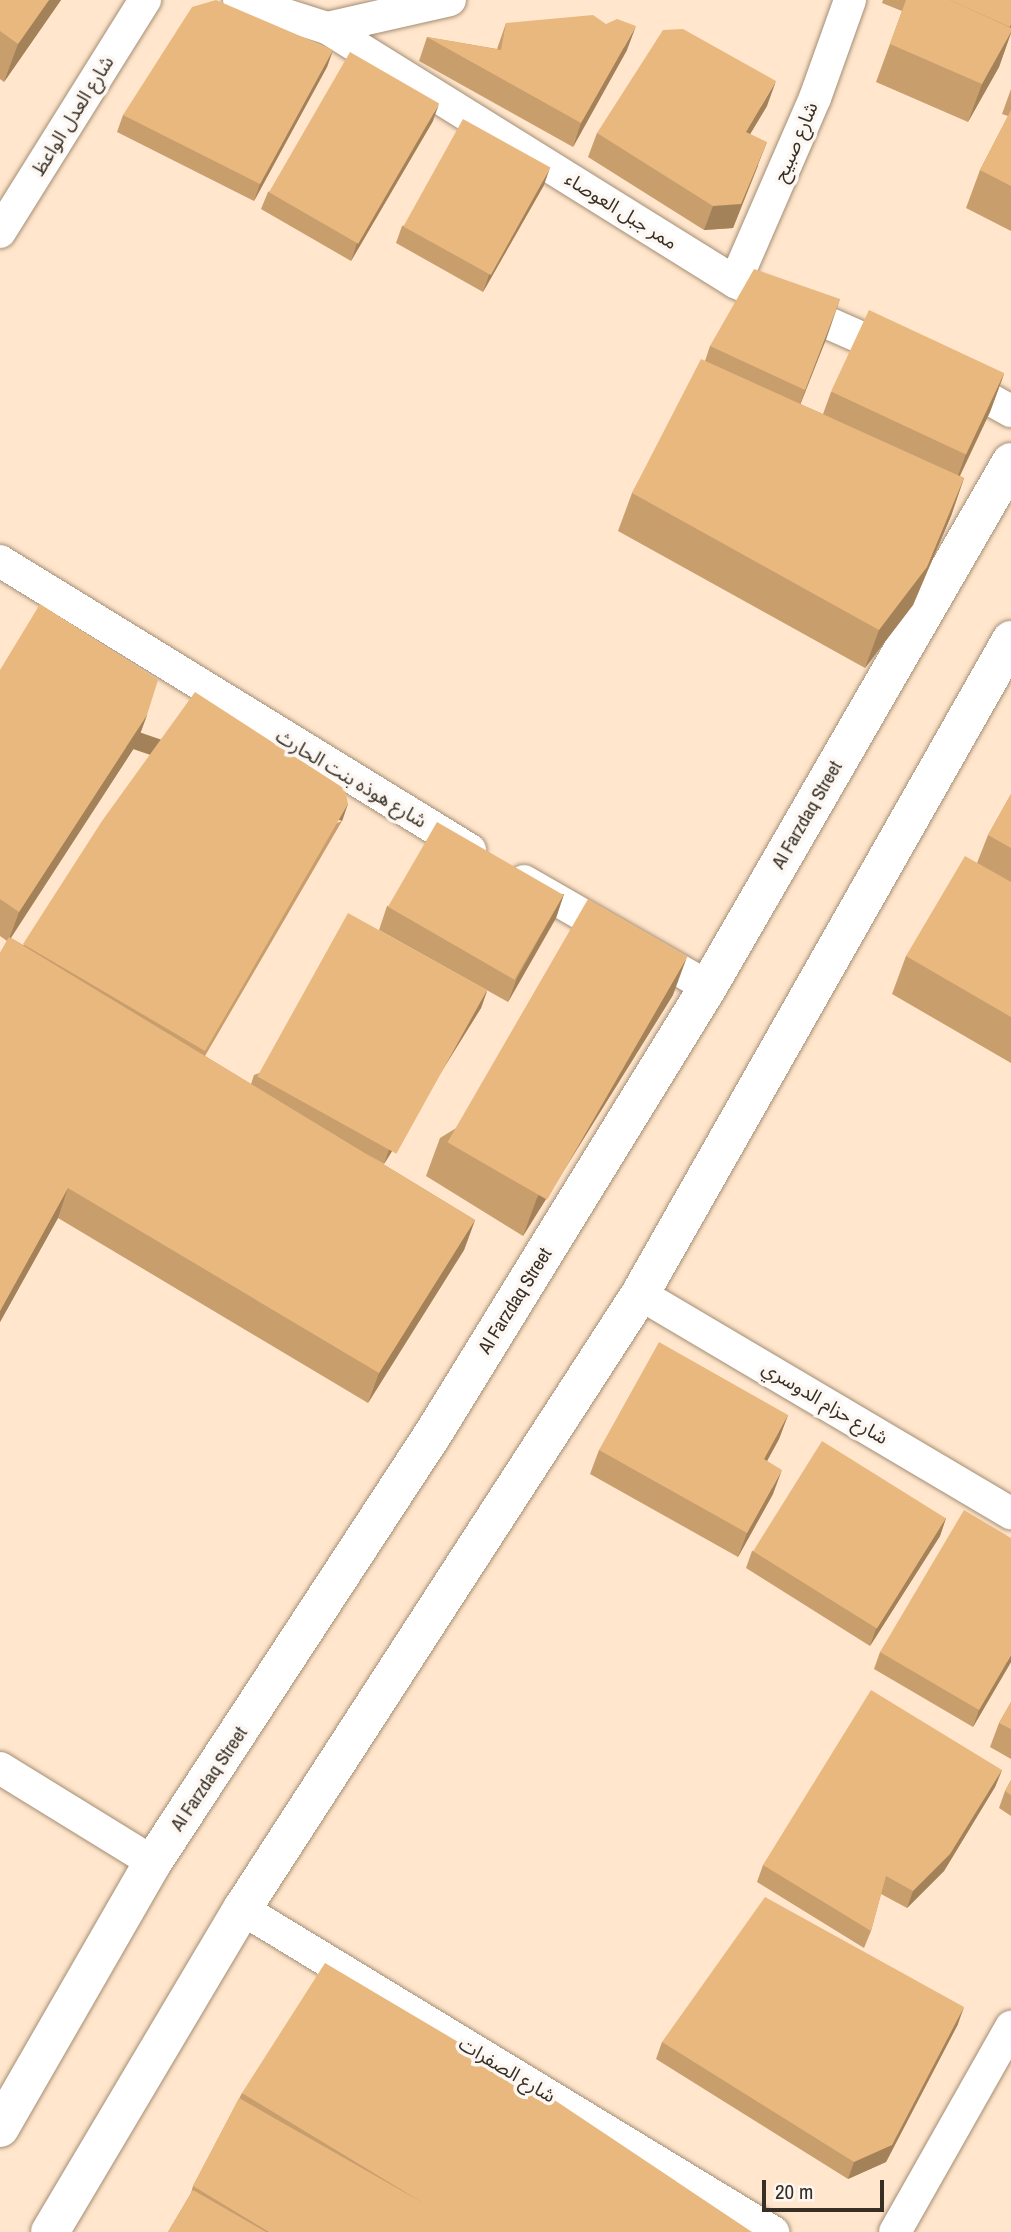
<!DOCTYPE html>
<meta charset="utf-8">
<style>
body{margin:0}
#map{position:relative;width:1011px;height:2232px;overflow:hidden;background:#ffe6cc;font-family:"Archivo Narrow","Noto Sans Arabic",sans-serif}
div>[style]{position:absolute}
.roads{filter:drop-shadow(0 0 2px #a48e75) drop-shadow(0 0 2px #a48e75)}
.street>*{height:32px;margin:-16px;padding:0 16px;transform-origin:16px;border-radius:16px;background:#fff}
.secondary>*{height:38px;margin:-19px;padding:0 19px;transform-origin:19px;border-radius:19px;background:#fff}
.wall>*{inset:0;background:#c89e6d}
.shaded-wall>*{inset:0;background:#a38159;transform-origin:0 0}
.building>*{inset:0;background:#e9b87f;transform-origin:0 0}
span{translate:-50% -50%;white-space:nowrap;text-align:center;line-height:1.15;-webkit-text-stroke:7px #fcf7f2;paint-order:stroke}
.street-label{font-size:19px;color:#372e24}
.scale{position:absolute;left:762px;top:2180px;width:122px;height:32px;box-sizing:border-box;border:4px solid #372e24;border-top:0;padding-left:9px;font-size:21px;line-height:24px;white-space:nowrap;color:#372e24;-webkit-text-stroke:5px #fcf7f2;paint-order:stroke}
</style>
<div id="map">
<div class="roads">
<div class="street">
<i style="left:239px;top:0;width:92px;rotate:17.7deg"></i>
<i style="left:327px;top:28px;width:481px;rotate:31.9deg"></i>
<i style="left:735px;top:282px;width:174px;rotate:23.8deg"></i>
<i style="left:327px;top:28px;width:126px;rotate:-12.8deg"></i>
<i style="left:0;top:232px;width:274px;rotate:-58deg"></i>
<i style="left:735px;top:282px;width:201px;rotate:-66.5deg"></i>
<i style="left:815px;top:98px;width:104px;rotate:-70.3deg"></i>
<i style="left:957px;top:381px;width:62px;rotate:29.1deg"></i>
<i style="left:0;top:561px;width:552px;rotate:31.59deg"></i>
<i style="left:524px;top:881px;width:212px;rotate:29.9deg"></i>
<i style="left:640px;top:1294px;width:431px;rotate:30.6deg"></i>
<i style="left:0;top:1768px;width:180px;rotate:31.6deg"></i>
<i style="left:242px;top:1909px;width:622px;rotate:31.31deg"></i>
<i style="left:895px;top:2232px;width:236px;rotate:-60.5deg"></i>
</div>
<div class="secondary">
<i style="left:0;top:2128px;width:307px;rotate:-60.1deg"></i>
<i style="left:153px;top:1862px;width:511px;rotate:-56.81deg"></i>
<i style="left:433px;top:1434px;width:525px;rotate:-58.4deg"></i>
<i style="left:708px;top:987px;width:606px;rotate:-60.01deg"></i>
<i style="left:50px;top:2232px;width:376px;rotate:-59.3deg"></i>
<i style="left:242px;top:1909px;width:733px;rotate:-57.09deg"></i>
<i style="left:640px;top:1294px;width:752px;rotate:-60.43deg"></i>
</div>
</div>
<div class="wall">
<i style="clip-path:polygon(0 0,61px 0,4px 82px,0 79px)"></i>
<i style="clip-path:polygon(883px 0,1011px 0,1011px 33px,999px 67px,968px 122px,876px 82px,902px 11px,882px 3px)"></i>
<i style="clip-path:polygon(506px 23px,606px 24px,627px 50px,573px 147px,419px 61px,427px 37px,497px 49px)"></i>
<i style="clip-path:polygon(333px 50px,327px 67px,254px 201px,117px 132px,123px 115px)"></i>
<i style="clip-path:polygon(1011px 89px,1011px 231px,966px 208px,980px 170px,1008px 116px,1002px 114px)"></i>
<i style="clip-path:polygon(767px 106px,750px 134px,758px 166px,733px 228px,704px 230px,588px 157px,597px 133px)"></i>
<i style="clip-path:polygon(433px 121px,351px 261px,261px 209px,268px 192px)"></i>
<i style="clip-path:polygon(544px 185px,483px 292px,396px 243px,402px 226px)"></i>
<i style="clip-path:polygon(840px 299px,800px 404px,823px 414px,831px 392px,1004px 374px,990px 412px,960px 476px,964px 478px,951px 516px,913px 605px,865px 668px,618px 531px,632px 493px,705px 361px,710px 346px)"></i>
<i style="clip-path:polygon(0 670px,147px 715px,136px 745px,11px 938px,23px 945px,342px 821px,205px 1056px,251px 1084px,254px 1075px,487px 991px,481px 1008px,384px 1164px,365px 1153px,475px 1220px,464px 1250px,368px 1403px,58px 1218px,0 1322px,0 953px,7px 941px,0 936px)"></i>
<i style="clip-path:polygon(1011px 794px,1011px 1063px,892px 994px,906px 956px,977px 863px,988px 835px)"></i>
<i style="clip-path:polygon(564px 894px,556px 918px,508px 1002px,379px 930px,387px 906px)"></i>
<i style="clip-path:polygon(673px 995px,523px 1236px,426px 1176px,440px 1138px)"></i>
<i style="clip-path:polygon(788px 1415px,779px 1439px,767px 1461px,773px 1494px,738px 1557px,590px 1474px,599px 1450px)"></i>
<i style="clip-path:polygon(946px 1518px,940px 1536px,870px 1646px,746px 1568px,752px 1551px)"></i>
<i style="clip-path:polygon(880px 1652px,1011px 1662px,973px 1727px,874px 1669px)"></i>
<i style="clip-path:polygon(1011px 1702px,1011px 1759px,990px 1747px,999px 1723px)"></i>
<i style="clip-path:polygon(1002px 1770px,995px 1787px,944px 1871px,907px 1908px,881px 1894px,871px 1931px,864px 1948px,757px 1882px,763px 1865px)"></i>
<i style="clip-path:polygon(1011px 1780px,1011px 1816px,999px 1808px,1005px 1791px)"></i>
<i style="clip-path:polygon(958px 2024px,886px 2162px,848px 2179px,656px 2059px,662px 2042px)"></i>
<i style="clip-path:polygon(242px 2093px,752px 2232px,168px 2232px,191px 2193px,193px 2186px)"></i>
</div>
<div class="shaded-wall">
<i style="clip-path:polygon(49px 0,61px 0,4px 82px,18px 44px)"></i>
<i style="clip-path:polygon(1011px 24px,1011px 27px,1004px 44px,1011px 32px,1011px 33px,999px 67px,968px 122px,982px 84px)"></i>
<i style="clip-path:polygon(636px 26px,627px 50px,573px 147px,581px 123px)"></i>
<i style="clip-path:polygon(333px 50px,327px 67px,254px 201px,260px 184px)"></i>
<i style="clip-path:polygon(776px 81px,767px 106px,737px 156px,746px 132px)"></i>
<i style="clip-path:polygon(439px 104px,433px 121px,351px 261px,357px 243px)"></i>
<i style="clip-path:polygon(767px 142px,733px 228px,704px 230px,713px 206px)"></i>
<i style="clip-path:polygon(550px 168px,544px 185px,483px 292px,489px 275px)"></i>
<i style="clip-path:polygon(840px 299px,827px 337px,791px 428px,805px 390px)"></i>
<i style="clip-path:polygon(1004px 374px,990px 412px,952px 492px,966px 454px)"></i>
<i style="clip-path:polygon(964px 478px,951px 516px,913px 605px,865px 668px,879px 630px)"></i>
<i style="clip-path:polygon(147px 715px,136px 745px,8px 942px,19px 912px)"></i>
<i style="left:348px;top:804px;width:18px;height:285px;rotate:109deg"></i>
<i style="clip-path:polygon(564px 894px,556px 918px,508px 1002px,517px 978px)"></i>
<i style="clip-path:polygon(687px 957px,673px 995px,523px 1236px,537px 1198px)"></i>
<i style="clip-path:polygon(487px 991px,481px 1008px,384px 1164px,390px 1147px)"></i>
<i style="clip-path:polygon(68px 1188px,58px 1218px,0 1322px,0 1311px)"></i>
<i style="clip-path:polygon(475px 1220px,464px 1250px,368px 1403px,379px 1373px)"></i>
<i style="clip-path:polygon(788px 1415px,779px 1439px,755px 1483px,764px 1459px)"></i>
<i style="clip-path:polygon(782px 1470px,773px 1494px,738px 1557px,747px 1533px)"></i>
<i style="clip-path:polygon(946px 1518px,940px 1536px,870px 1646px,876px 1629px)"></i>
<i style="clip-path:polygon(1011px 1655px,1011px 1662px,973px 1727px,979px 1710px)"></i>
<i style="clip-path:polygon(1002px 1770px,995px 1787px,944px 1871px,907px 1908px,913px 1891px)"></i>
<i style="clip-path:polygon(964px 2007px,958px 2024px,886px 2162px,848px 2179px,854px 2162px)"></i>
</div>
<div class="building">
<i style="clip-path:polygon(0 0,49px 0,18px 44px,0 31px)"></i>
<i style="clip-path:polygon(216px 0,333px 50px,260px 184px,123px 115px,192px 7px)"></i>
<i style="clip-path:polygon(906px 0,950px 0,1011px 28px,1011px 32px,982px 84px,890px 44px)"></i>
<i style="clip-path:polygon(950px 0,1011px 0,1011px 24px,1010px 27px)"></i>
<i style="clip-path:polygon(593px 15px,606px 24px,617px 19px,636px 26px,581px 123px,427px 37px,501px 50px,506px 23px)"></i>
<i style="clip-path:polygon(683px 29px,776px 81px,746px 132px,767px 142px,741px 204px,713px 206px,597px 133px,663px 30px)"></i>
<i style="left:350px;top:52px;width:103px;height:162px;rotate:30deg"></i>
<i style="clip-path:polygon(1011px 110px,1011px 186px,980px 170px)"></i>
<i style="left:463px;top:119px;width:100px;height:123px;rotate:29deg"></i>
<i style="clip-path:polygon(754px 269px,840px 299px,805px 390px,710px 346px)"></i>
<i style="left:869px;top:310px;width:149px;height:90px;rotate:25deg"></i>
<i style="clip-path:polygon(701px 359px,964px 478px,927px 567px,879px 630px,632px 493px)"></i>
<i style="clip-path:polygon(40px 604px,158px 680px,147px 715px,19px 912px,0 899px,0 670px)"></i>
<i style="clip-path:polygon(195px 692px,345px 789px,348px 804px,205px 1051px,23px 944px,102px 821px)"></i>
<i style="clip-path:polygon(1011px 794px,1011px 848px,988px 835px)"></i>
<i style="left:437px;top:822px;width:146px;height:98px;rotate:30deg"></i>
<i style="clip-path:polygon(965px 856px,1011px 882px,1011px 1017px,906px 956px)"></i>
<i style="left:588px;top:899px;width:115px;height:281px;rotate:30deg"></i>
<i style="left:348px;top:913px;width:159px;height:187px;rotate:29deg"></i>
<i style="clip-path:polygon(9px 937px,475px 1220px,379px 1373px,68px 1188px,0 1311px,0 953px)"></i>
<i style="clip-path:polygon(659px 1342px,788px 1415px,764px 1459px,782px 1470px,747px 1533px,599px 1450px)"></i>
<i style="left:822px;top:1441px;width:146px;height:130px;rotate:32deg"></i>
<i style="clip-path:polygon(964px 1510px,1011px 1538px,1011px 1655px,979px 1710px,880px 1652px)"></i>
<i style="clip-path:polygon(871px 1690px,1002px 1770px,950px 1854px,913px 1891px,886px 1876px,871px 1931px,763px 1865px)"></i>
<i style="clip-path:polygon(1011px 1702px,1011px 1729px,999px 1723px)"></i>
<i style="clip-path:polygon(1011px 1780px,1011px 1795px,1005px 1791px)"></i>
<i style="clip-path:polygon(765px 1897px,964px 2007px,892px 2145px,854px 2162px,662px 2042px)"></i>
<i style="clip-path:polygon(325px 1963px,544px 2093px,752px 2232px,269px 2232px,193px 2186px,239px 2098px,425px 2204px,242px 2093px)"></i>
<i style="clip-path:polygon(193px 2190px,266px 2232px,168px 2232px)"></i>
</div>
<div class="street-label">
<span style="left:73px;top:116px;rotate:-58deg">شارع العدل الواعظ</span>
<span style="left:796px;top:142px;rotate:-67deg">شارع صبيح</span>
<span style="left:621px;top:211px;rotate:32deg">ممر جبل العوصاء</span>
<span style="left:351px;top:779px;rotate:31deg">شارع هوذه بنت الحارث</span>
<span style="left:807px;top:815px;rotate:-60deg">Al Farzdaq Street</span>
<span style="left:515px;top:1301px;rotate:-58deg">Al Farzdaq Street</span>
<span style="left:825px;top:1403px;rotate:31deg">شارع حزام الدوسري</span>
<span style="left:209px;top:1779px;rotate:-56deg">Al Farzdaq Street</span>
<span style="left:507px;top:2070px;rotate:31deg">شارع الصفرات</span>
</div>
<div class="scale">20 m</div>
</div>
